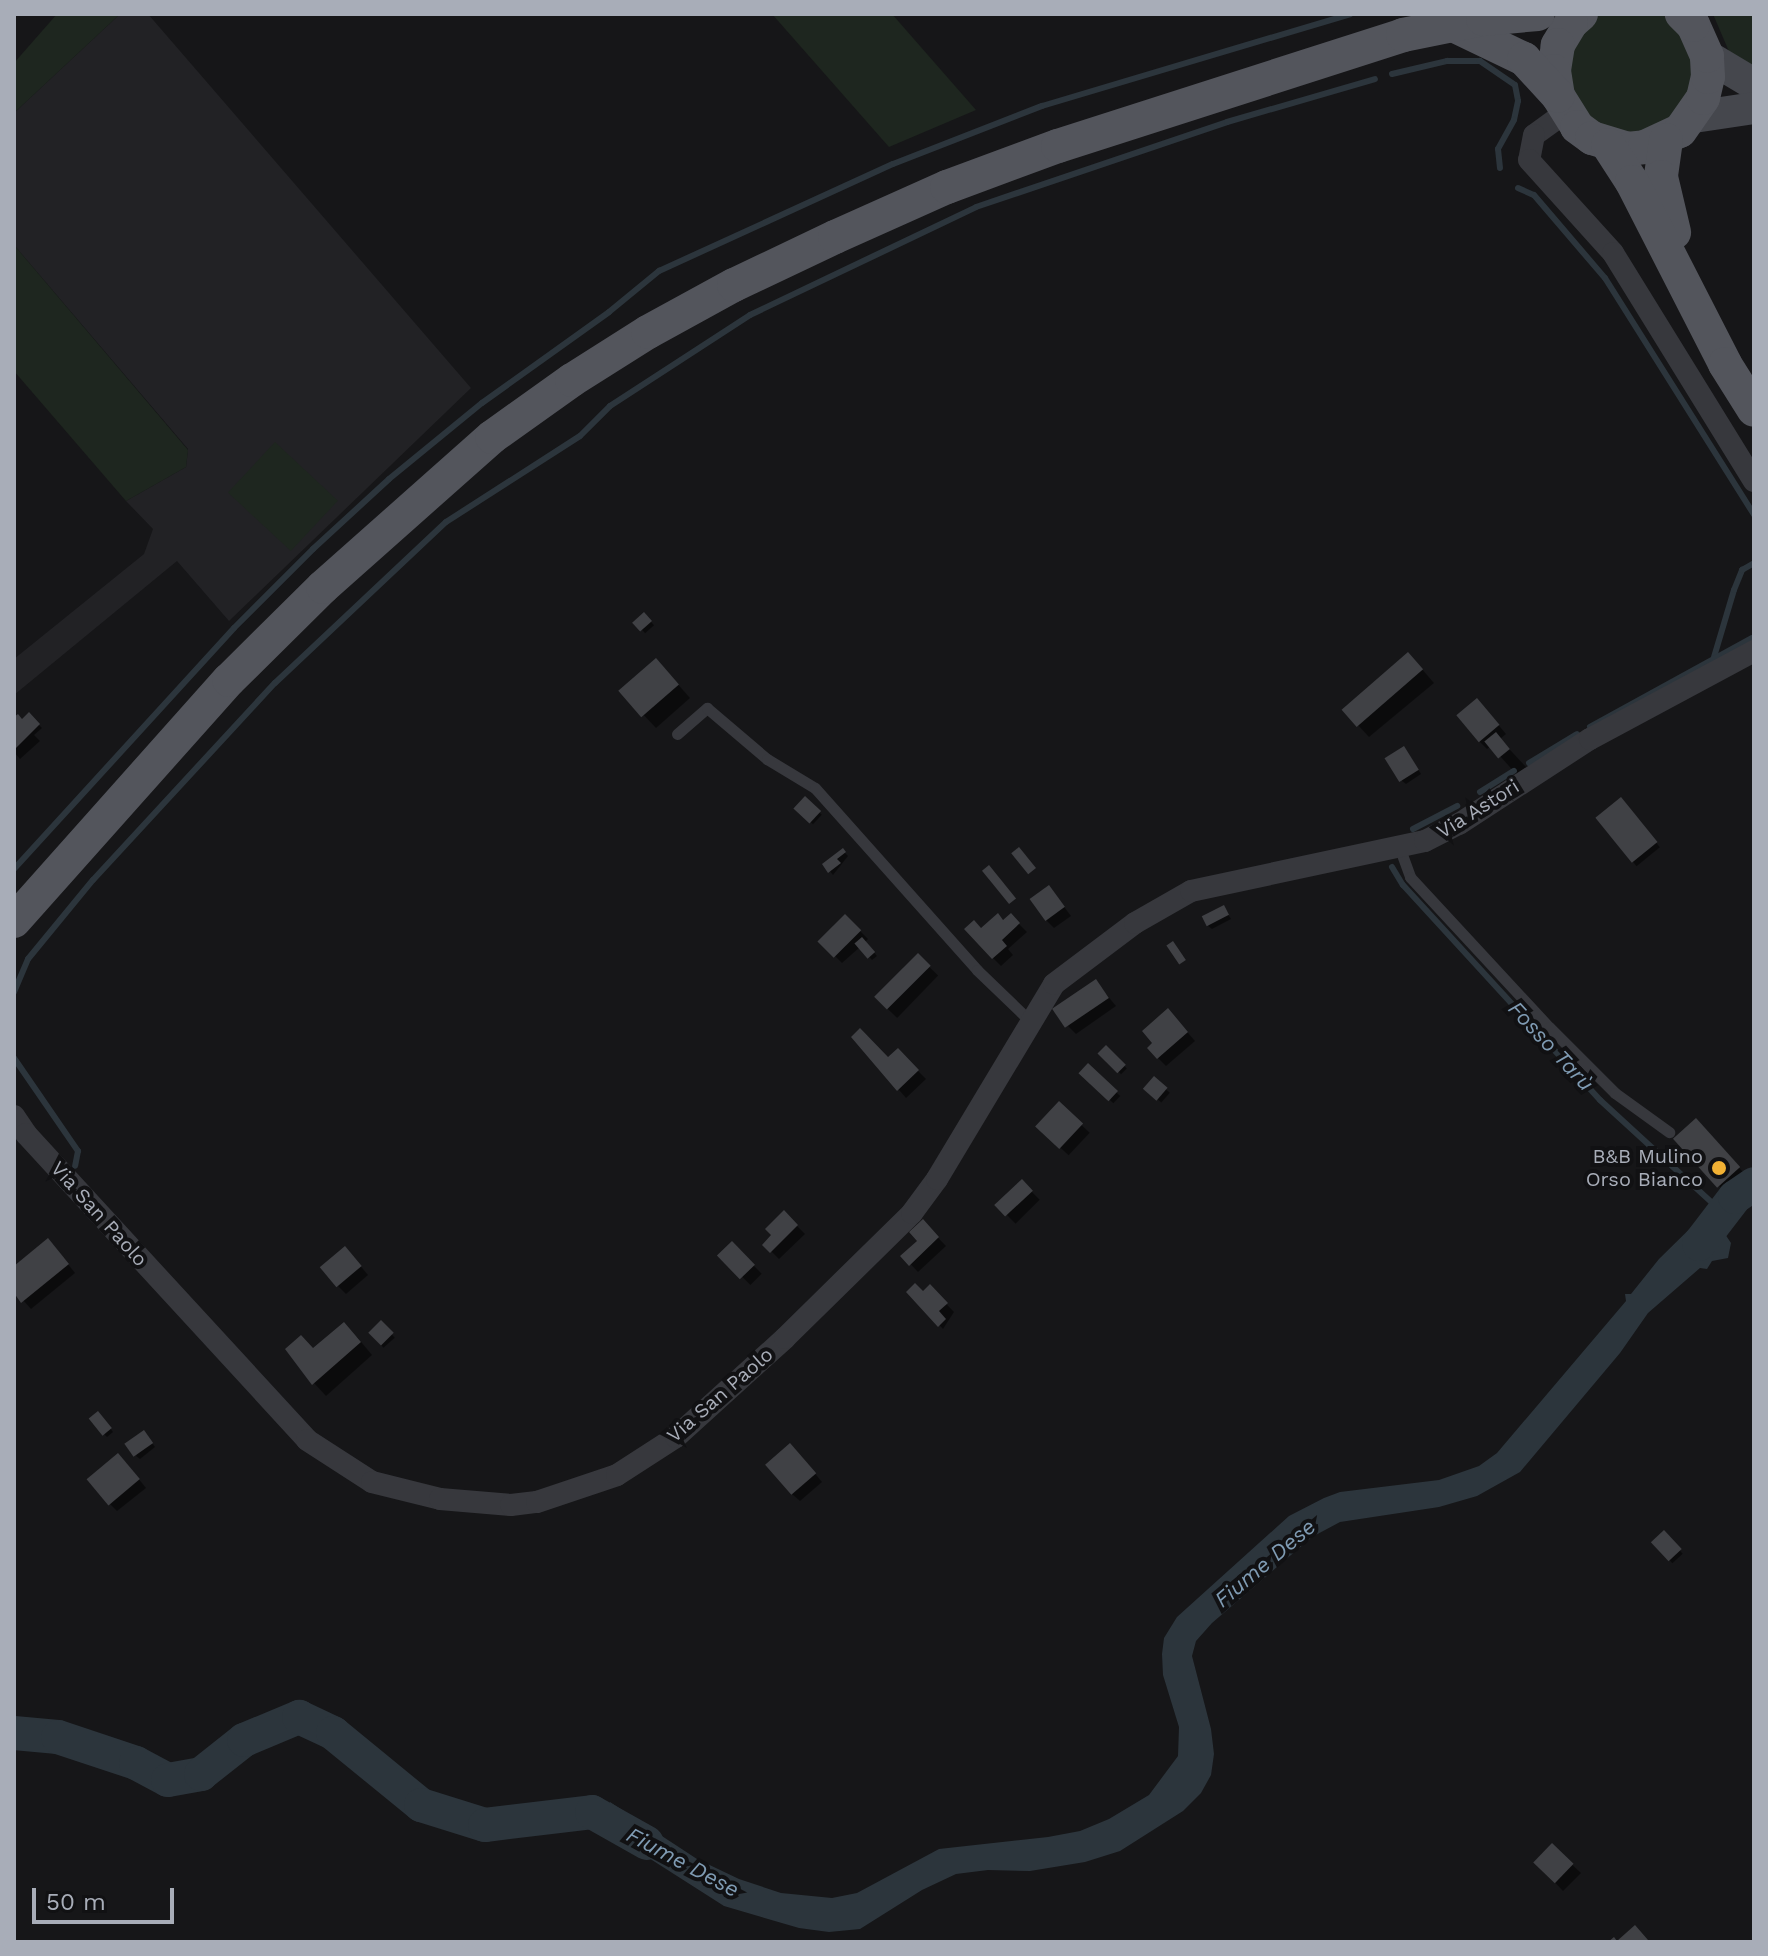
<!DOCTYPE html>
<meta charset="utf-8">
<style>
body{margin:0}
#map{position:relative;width:1768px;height:1956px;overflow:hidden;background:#161618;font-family:"Work Sans",sans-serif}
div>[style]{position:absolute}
.built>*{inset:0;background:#222225}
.green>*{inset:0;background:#1e261f;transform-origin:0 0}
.water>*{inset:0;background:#2c353c}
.shadow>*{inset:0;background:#0007;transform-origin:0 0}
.stream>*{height:6px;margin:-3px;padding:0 3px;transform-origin:3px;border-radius:3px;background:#2c353c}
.river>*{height:34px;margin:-17px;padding:0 17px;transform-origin:17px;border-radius:17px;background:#2c353c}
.building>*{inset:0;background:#404145;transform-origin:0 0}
.lane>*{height:11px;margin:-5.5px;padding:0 5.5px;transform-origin:5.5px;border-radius:5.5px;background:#37383d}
.street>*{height:22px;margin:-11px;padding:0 11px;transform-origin:11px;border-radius:11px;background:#37383d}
.secondary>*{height:32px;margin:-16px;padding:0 16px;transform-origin:16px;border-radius:16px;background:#45474d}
.primary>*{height:34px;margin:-17px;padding:0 17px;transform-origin:17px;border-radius:17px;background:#53555c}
.dots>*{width:22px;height:22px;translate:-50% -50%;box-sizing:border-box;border:4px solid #111113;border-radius:50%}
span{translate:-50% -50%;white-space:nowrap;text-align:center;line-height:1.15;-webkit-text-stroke:8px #111113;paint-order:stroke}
.street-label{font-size:20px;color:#a8adb8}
.poi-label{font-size:20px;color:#a8adb8}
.right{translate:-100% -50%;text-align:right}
.water-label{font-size:22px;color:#7f9bb3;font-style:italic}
.frame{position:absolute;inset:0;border:16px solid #a8adb8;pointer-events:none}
.scale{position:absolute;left:32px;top:1888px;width:142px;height:36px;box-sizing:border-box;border:4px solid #a8adb8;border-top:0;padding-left:10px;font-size:24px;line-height:28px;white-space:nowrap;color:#a8adb8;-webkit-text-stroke:6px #111113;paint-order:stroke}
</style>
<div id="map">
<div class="built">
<i style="clip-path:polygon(120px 14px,148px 14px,471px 388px,229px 621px,177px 561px,14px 695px,14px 659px,144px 554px,153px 529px,126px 501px,186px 467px,188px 449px,14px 245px,14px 113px)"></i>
</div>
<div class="green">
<i style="clip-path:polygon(57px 14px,120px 14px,14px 113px,14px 63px)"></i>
<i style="clip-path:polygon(772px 14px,892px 14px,976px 110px,889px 147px)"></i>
<i style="clip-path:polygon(1586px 14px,1677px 14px,1691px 28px,1699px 95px,1648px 140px,1581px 121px,1561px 55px)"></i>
<i style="clip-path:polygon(1713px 14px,1754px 14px,1754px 74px,1733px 61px)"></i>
<i style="clip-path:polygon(14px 245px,188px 450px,186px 467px,126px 501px,14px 371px)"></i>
<i style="left:275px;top:442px;width:86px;height:69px;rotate:43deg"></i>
</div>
<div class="water">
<i style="clip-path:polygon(1720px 1199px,1732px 1217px,1725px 1234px,1731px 1243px,1728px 1258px,1712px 1261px,1707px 1269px,1700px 1268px,1648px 1313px,1620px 1353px,1520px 1472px,1477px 1496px,1439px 1507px,1340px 1522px,1312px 1537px,1212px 1623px,1196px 1641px,1192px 1656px,1211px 1729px,1214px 1754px,1211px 1775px,1201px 1793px,1183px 1811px,1120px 1851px,1085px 1862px,1030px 1871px,988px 1870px,956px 1874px,922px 1890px,860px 1929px,829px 1932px,799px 1928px,724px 1906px,605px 1830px,610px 1802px,697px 1859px,739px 1879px,781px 1893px,832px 1898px,857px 1893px,939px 1849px,1048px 1837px,1080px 1831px,1109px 1819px,1149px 1795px,1178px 1756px,1179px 1727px,1163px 1675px,1162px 1654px,1164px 1638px,1177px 1617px,1289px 1516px,1324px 1498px,1340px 1492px,1439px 1480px,1479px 1466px,1497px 1453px,1626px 1301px,1625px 1294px,1631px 1294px,1659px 1259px)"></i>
</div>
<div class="shadow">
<i style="left:644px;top:614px;width:15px;height:12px;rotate:48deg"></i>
<i style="clip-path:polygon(1421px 668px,1434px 683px,1369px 737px,1344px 710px)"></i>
<i style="clip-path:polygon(668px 673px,690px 698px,656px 728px,621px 691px)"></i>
<i style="clip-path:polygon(1485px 709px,1506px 734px,1500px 739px,1526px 767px,1517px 775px,1491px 746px,1487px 749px,1479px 741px)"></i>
<i style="clip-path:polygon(29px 715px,42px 728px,34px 735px,40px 741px,20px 759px,14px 752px,14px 720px,23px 722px)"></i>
<i style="clip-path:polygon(1407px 752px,1421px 774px,1406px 784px,1402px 781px)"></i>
<i style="left:805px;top:799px;width:23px;height:13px;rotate:43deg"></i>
<i style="left:1624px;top:803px;width:57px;height:30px;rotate:51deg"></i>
<i style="clip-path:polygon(843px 851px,848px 856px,833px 875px,825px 865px)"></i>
<i style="clip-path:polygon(1049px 887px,1071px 916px,1054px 928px,1046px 920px)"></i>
<i style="clip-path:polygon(1224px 908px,1231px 919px,1212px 929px,1208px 926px)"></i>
<i style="clip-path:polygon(845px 916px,868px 939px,865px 942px,877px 956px,872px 960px,860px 947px,842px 963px,820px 941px)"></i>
<i style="clip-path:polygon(1011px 916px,1027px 932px,1008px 949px,1013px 955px,1001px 966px,993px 958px,981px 930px)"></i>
<i style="left:918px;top:956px;width:28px;height:59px;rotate:44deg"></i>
<i style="clip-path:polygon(1096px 982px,1116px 1006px,1076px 1034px,1068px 1026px)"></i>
<i style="clip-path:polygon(1176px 1019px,1195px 1041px,1166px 1066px,1158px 1058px)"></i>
<i style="clip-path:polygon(853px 1037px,888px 1060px,898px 1051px,926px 1079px,906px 1098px)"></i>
<i style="left:1106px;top:1047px;width:30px;height:8px;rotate:46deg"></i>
<i style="left:1088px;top:1066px;width:44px;height:10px;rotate:43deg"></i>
<i style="left:1154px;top:1079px;width:21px;height:13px;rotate:41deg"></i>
<i style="left:1059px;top:1104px;width:42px;height:31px;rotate:43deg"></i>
<i style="clip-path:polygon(1708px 1133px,1751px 1181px,1731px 1199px,1676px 1139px)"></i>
<i style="left:1022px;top:1182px;width:25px;height:34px;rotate:45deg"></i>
<i style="clip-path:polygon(784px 1213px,805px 1234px,779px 1259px,765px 1245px,774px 1235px)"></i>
<i style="clip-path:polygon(923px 1222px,946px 1246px,918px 1272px,903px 1256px,920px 1241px)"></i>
<i style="left:732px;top:1244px;width:42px;height:16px;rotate:45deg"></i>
<i style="clip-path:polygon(56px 1249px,75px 1273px,31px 1309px,14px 1290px,14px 1269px)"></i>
<i style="clip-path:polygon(353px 1257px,368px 1275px,346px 1294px,338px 1286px)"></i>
<i style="clip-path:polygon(930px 1287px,954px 1312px,943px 1329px,909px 1292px,923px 1293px)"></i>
<i style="left:381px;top:1322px;width:21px;height:15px;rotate:49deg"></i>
<i style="clip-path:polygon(357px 1337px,372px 1355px,326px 1396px,314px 1383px,313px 1351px)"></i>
<i style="clip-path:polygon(102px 1417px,113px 1432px,107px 1437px,104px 1434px)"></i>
<i style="clip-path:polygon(147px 1436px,155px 1447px,140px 1459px,136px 1456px)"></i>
<i style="clip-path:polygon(798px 1453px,822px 1482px,800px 1501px,792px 1494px)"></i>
<i style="clip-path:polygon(126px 1463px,146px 1488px,117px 1511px,109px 1503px)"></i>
<i style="left:1664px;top:1533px;width:28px;height:14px;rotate:48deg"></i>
<i style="clip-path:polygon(1552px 1846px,1581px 1873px,1563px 1891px,1535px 1861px)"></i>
</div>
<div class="stream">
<i style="left:1392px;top:74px;width:57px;rotate:-13.3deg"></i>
<i style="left:1447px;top:61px;width:33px"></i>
<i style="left:1480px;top:61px;width:42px;rotate:34.4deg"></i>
<i style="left:1515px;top:85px;width:16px;rotate:79deg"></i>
<i style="left:1518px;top:101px;width:19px;rotate:102deg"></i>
<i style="left:1514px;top:120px;width:33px;rotate:119deg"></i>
<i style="left:1498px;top:149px;width:19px;rotate:84deg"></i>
<i style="left:1518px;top:188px;width:17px;rotate:24deg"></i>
<i style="left:1534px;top:195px;width:109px;rotate:49.5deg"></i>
<i style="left:1605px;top:278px;width:280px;rotate:57.8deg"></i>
<i style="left:1714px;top:657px;width:70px;rotate:-73.4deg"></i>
<i style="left:1734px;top:590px;width:22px;rotate:-68deg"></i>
<i style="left:1742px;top:570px;width:14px;rotate:-30deg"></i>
<i style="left:1590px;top:727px;width:185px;rotate:-28.8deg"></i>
<i style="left:1529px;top:763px;width:56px;rotate:-31.1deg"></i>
<i style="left:1480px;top:792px;width:40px;rotate:-32deg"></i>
<i style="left:1413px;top:829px;width:50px;rotate:-27.6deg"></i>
<i style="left:1392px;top:867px;width:21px;rotate:59deg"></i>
<i style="left:1403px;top:885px;width:292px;rotate:47.5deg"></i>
<i style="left:1600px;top:1100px;width:160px;rotate:42.5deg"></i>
<i style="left:14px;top:869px;width:326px;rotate:-47.6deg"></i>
<i style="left:234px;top:628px;width:112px;rotate:-45deg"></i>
<i style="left:313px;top:549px;width:103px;rotate:-42.6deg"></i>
<i style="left:389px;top:479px;width:120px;rotate:-39.3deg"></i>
<i style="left:482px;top:403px;width:156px;rotate:-35.6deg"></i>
<i style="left:609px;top:312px;width:65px;rotate:-39.4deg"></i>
<i style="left:659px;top:271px;width:257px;rotate:-24.6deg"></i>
<i style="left:893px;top:164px;width:160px;rotate:-21.3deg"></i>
<i style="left:1042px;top:106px;width:322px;rotate:-16.6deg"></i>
<i style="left:14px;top:992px;width:36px;rotate:-67deg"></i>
<i style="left:28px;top:959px;width:102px;rotate:-50.6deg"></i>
<i style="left:93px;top:880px;width:268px;rotate:-47.3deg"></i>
<i style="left:275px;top:683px;width:235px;rotate:-43.3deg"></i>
<i style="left:446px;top:522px;width:159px;rotate:-32.7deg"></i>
<i style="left:580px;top:436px;width:42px;rotate:-45deg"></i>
<i style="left:610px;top:406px;width:167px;rotate:-33deg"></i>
<i style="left:750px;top:315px;width:250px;rotate:-25.5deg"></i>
<i style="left:976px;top:207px;width:265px;rotate:-18.7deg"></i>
<i style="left:1227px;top:122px;width:154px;rotate:-16.2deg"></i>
<i style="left:14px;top:1058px;width:113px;rotate:55.5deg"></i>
<i style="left:78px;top:1151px;width:15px;rotate:101deg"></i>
</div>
<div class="river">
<i style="left:1699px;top:1244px;width:59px;rotate:-52.5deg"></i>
<i style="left:1735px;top:1197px;width:23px;rotate:-34deg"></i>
<i style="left:14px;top:1733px;width:44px;rotate:5.2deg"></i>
<i style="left:58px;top:1737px;width:82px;rotate:18.4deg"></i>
<i style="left:136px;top:1763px;width:36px;rotate:28deg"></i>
<i style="left:168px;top:1780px;width:34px;rotate:-10deg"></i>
<i style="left:201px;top:1774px;width:55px;rotate:-38.3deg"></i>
<i style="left:244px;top:1740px;width:60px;rotate:-22.7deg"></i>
<i style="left:299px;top:1717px;width:38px;rotate:25deg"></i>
<i style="left:333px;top:1733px;width:114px;rotate:39.3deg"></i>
<i style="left:421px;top:1805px;width:67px;rotate:17.4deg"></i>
<i style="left:485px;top:1825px;width:108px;rotate:-6.9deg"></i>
<i style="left:592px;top:1812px;width:63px;rotate:29.4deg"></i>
</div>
<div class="building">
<i style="left:644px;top:612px;width:12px;height:16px;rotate:48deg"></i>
<i style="left:1408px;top:652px;width:23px;height:88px;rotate:49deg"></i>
<i style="left:656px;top:658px;width:35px;height:50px;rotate:49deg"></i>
<i style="left:1477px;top:698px;width:35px;height:27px;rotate:50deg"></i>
<i style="clip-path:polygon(29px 712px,40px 724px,14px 750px,14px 717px,18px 714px,22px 719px)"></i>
<i style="left:1496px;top:732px;width:22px;height:15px;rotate:51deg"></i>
<i style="left:1404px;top:746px;width:28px;height:23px;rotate:58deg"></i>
<i style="left:805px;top:796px;width:22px;height:17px;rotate:43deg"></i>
<i style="left:1621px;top:797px;width:58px;height:33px;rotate:51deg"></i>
<i style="left:1019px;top:847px;width:27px;height:10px;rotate:51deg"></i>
<i style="clip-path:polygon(843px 848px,846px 852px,837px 859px,841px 863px,828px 873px,822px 864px)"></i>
<i style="left:989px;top:865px;width:43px;height:9px;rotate:51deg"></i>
<i style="left:1049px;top:885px;width:27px;height:24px;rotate:54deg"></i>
<i style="left:1224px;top:905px;width:11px;height:25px;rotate:63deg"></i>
<i style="clip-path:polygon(998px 913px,1003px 920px,1011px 913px,1020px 923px,1002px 940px,1007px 946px,992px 959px,964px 929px,974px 920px,981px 928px)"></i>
<i style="left:845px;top:914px;width:23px;height:39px;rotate:45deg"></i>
<i style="left:862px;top:937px;width:20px;height:10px;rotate:49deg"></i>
<i style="left:1173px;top:941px;width:23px;height:8px;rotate:56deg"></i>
<i style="left:918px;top:953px;width:18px;height:62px;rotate:45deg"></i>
<i style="left:1096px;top:979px;width:23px;height:53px;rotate:56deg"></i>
<i style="clip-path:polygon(1168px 1008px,1188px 1032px,1157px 1059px,1147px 1048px,1152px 1043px,1142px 1031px)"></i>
<i style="clip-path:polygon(860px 1028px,888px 1057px,898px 1048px,919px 1070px,897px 1091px,851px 1037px)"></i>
<i style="left:1106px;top:1045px;width:28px;height:12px;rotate:45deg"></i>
<i style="left:1088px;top:1063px;width:41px;height:14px;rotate:43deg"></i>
<i style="left:1154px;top:1076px;width:18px;height:17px;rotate:41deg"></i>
<i style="left:1059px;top:1101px;width:33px;height:35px;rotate:43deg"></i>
<i style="left:1696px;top:1118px;width:66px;height:31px;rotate:48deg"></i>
<i style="left:1022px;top:1179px;width:16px;height:38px;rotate:47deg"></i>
<i style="clip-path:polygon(784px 1210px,798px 1225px,770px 1253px,762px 1245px,771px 1235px,765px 1229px)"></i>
<i style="clip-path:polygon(923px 1219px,939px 1237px,909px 1266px,900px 1256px,917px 1241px,909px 1232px)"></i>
<i style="clip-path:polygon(48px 1238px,69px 1264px,21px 1303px,14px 1293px,14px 1266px)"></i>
<i style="left:732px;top:1241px;width:33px;height:21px;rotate:46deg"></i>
<i style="left:345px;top:1246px;width:26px;height:33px;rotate:50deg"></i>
<i style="clip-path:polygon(915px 1283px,923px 1291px,930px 1284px,948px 1303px,939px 1311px,946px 1319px,938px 1327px,906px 1292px)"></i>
<i style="left:381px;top:1320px;width:18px;height:18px;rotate:45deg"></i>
<i style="clip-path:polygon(344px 1322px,361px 1342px,312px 1385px,285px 1349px,301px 1335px,313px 1348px)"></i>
<i style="left:98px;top:1411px;width:22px;height:12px;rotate:51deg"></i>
<i style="left:144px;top:1430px;width:16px;height:24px;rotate:55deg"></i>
<i style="left:790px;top:1443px;width:40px;height:33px;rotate:49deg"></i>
<i style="left:118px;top:1453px;width:34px;height:41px;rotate:50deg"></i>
<i style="left:1664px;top:1530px;width:26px;height:18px;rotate:47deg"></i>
<i style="left:1552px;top:1843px;width:30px;height:27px;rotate:44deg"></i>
<i style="clip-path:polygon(1635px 1925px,1648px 1940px,1645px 1942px,1608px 1942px,1614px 1937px,1617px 1941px)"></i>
</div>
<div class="lane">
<i style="left:677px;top:734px;width:40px;rotate:-41deg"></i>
<i style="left:707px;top:708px;width:79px;rotate:40.4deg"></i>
<i style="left:767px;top:759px;width:56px;rotate:31.1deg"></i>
<i style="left:815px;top:788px;width:244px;rotate:48.3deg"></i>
<i style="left:977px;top:970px;width:75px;rotate:43.9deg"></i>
<i style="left:1400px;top:849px;width:30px;rotate:70deg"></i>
<i style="left:1410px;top:877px;width:205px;rotate:47.2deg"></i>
<i style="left:1549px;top:1027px;width:93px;rotate:45deg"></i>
<i style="left:1615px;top:1093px;width:67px;rotate:35.8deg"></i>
</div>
<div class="street">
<i style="left:1566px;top:112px;width:39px;rotate:144deg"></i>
<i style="left:1534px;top:135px;width:25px;rotate:101deg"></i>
<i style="left:1529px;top:160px;width:125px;rotate:47.9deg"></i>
<i style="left:1613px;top:253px;width:268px;rotate:58.3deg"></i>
<i style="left:14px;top:1116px;width:22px;rotate:56deg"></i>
<i style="left:26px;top:1134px;width:415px;rotate:47.4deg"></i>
<i style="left:307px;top:1440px;width:77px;rotate:32.9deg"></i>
<i style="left:372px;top:1482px;width:70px;rotate:14deg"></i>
<i style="left:440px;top:1499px;width:71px;rotate:4.8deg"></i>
<i style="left:511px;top:1505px;width:26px;rotate:-7deg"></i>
<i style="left:537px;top:1502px;width:84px;rotate:-18.6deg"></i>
<i style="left:617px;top:1475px;width:70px;rotate:-32.8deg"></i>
<i style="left:676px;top:1437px;width:147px;rotate:-42.2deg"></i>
<i style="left:785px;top:1338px;width:178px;rotate:-44.5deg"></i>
<i style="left:912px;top:1213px;width:42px;rotate:-53.7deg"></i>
<i style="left:937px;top:1179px;width:227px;rotate:-59deg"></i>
<i style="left:1054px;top:984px;width:101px;rotate:-37deg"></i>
<i style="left:1135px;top:923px;width:64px;rotate:-29.7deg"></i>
<i style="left:1191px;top:891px;width:239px;rotate:-12.1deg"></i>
<i style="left:1425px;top:841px;width:38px;rotate:-27deg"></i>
<i style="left:1459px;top:824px;width:156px;rotate:-33deg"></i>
<i style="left:1590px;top:739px;width:186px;rotate:-28.2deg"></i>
</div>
<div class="secondary">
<i style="left:1707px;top:56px;width:55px;rotate:30.8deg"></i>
<i style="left:1694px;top:117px;width:61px;rotate:-8.5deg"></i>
</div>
<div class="primary">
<i style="left:1581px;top:14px;width:13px;rotate:138deg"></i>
<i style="left:1571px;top:23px;width:26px;rotate:121deg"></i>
<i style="left:1558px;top:45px;width:26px;rotate:99deg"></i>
<i style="left:1554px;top:71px;width:25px;rotate:81deg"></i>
<i style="left:1558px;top:96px;width:36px;rotate:58deg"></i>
<i style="left:1577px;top:127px;width:19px;rotate:36deg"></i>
<i style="left:1592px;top:138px;width:37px;rotate:17deg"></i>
<i style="left:1627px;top:149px;width:18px;rotate:-6deg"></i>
<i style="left:1645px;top:147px;width:38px;rotate:-25deg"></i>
<i style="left:1680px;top:131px;width:40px;rotate:-55.1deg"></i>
<i style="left:1703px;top:98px;width:22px;rotate:-77deg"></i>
<i style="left:1708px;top:77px;width:21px;rotate:-93deg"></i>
<i style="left:1707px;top:56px;width:34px;rotate:-114deg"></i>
<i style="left:1693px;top:25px;width:16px;rotate:-135deg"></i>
<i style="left:1453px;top:25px;width:79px;rotate:25.6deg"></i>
<i style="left:1524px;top:59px;width:50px;rotate:47.4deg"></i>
<i style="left:1666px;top:140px;width:37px;rotate:98deg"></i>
<i style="left:1661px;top:177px;width:57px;rotate:76.7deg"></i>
<i style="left:1608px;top:145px;width:44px;rotate:57deg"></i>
<i style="left:1632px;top:182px;width:204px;rotate:62.9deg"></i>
<i style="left:1725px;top:364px;width:54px;rotate:57.8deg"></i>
<i style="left:14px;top:921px;width:323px;rotate:-48.3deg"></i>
<i style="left:229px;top:680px;width:132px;rotate:-44.7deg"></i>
<i style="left:323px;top:587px;width:226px;rotate:-41.6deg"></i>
<i style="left:492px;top:437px;width:98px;rotate:-35.5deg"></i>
<i style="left:572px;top:380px;width:90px;rotate:-32.3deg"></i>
<i style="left:648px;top:332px;width:98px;rotate:-28.7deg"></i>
<i style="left:734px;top:285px;width:112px;rotate:-25.4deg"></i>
<i style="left:835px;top:237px;width:123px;rotate:-24.1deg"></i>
<i style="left:947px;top:187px;width:118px;rotate:-20.3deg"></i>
<i style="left:1058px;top:146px;width:362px;rotate:-17.8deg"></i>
<i style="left:1403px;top:35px;width:82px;rotate:-11.3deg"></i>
<i style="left:1483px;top:19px;width:55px;rotate:-5.2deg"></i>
</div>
<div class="dots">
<i style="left:1719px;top:1168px;background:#f2b134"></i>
</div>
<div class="street-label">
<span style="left:1478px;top:809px;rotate:-32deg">Via Astori</span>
<span style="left:99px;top:1214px;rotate:48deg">Via San Paolo</span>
<span style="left:720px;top:1395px;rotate:-41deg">Via San Paolo</span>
</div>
<div class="poi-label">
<span class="right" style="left:1703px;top:1168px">B&amp;B Mulino<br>Orso Bianco</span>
</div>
<div class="water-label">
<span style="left:1551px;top:1046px;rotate:47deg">Fosso Tarù</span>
<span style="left:1265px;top:1563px;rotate:-40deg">Fiume Dese</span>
<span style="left:683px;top:1862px;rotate:28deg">Fiume Dese</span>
</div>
<div class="frame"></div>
<div class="scale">50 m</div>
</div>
